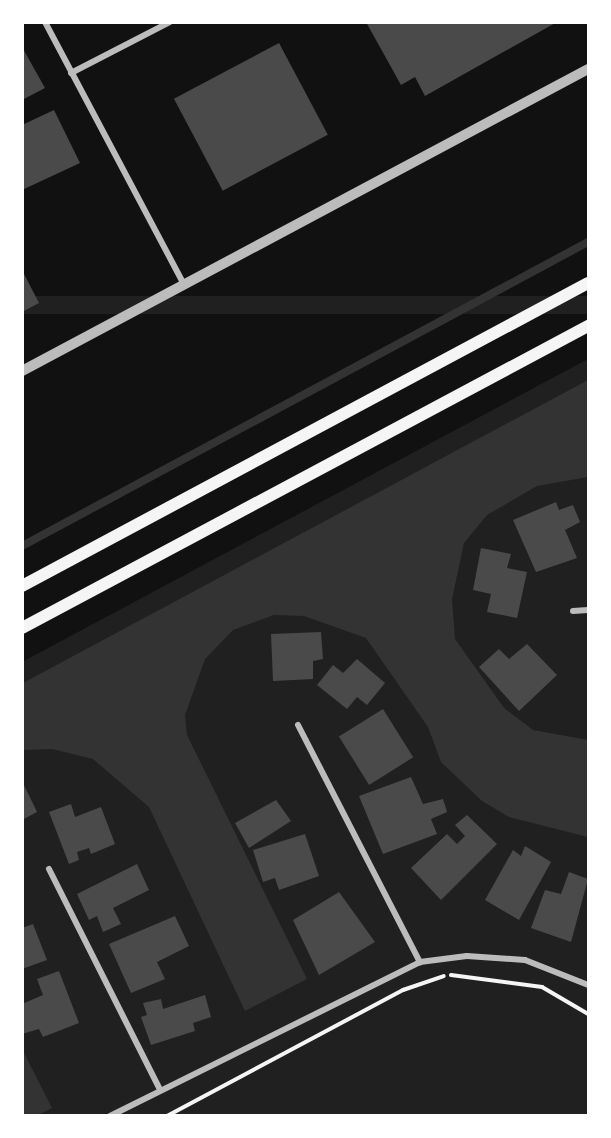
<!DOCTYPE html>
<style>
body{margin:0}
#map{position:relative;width:611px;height:1138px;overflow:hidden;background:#111;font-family:"Noto Sans",sans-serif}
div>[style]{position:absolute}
.green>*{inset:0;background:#202020;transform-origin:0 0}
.water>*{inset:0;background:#333}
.stream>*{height:8px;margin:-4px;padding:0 4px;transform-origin:4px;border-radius:4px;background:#333}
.building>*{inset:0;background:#4a4a4a;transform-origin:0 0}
.path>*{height:4px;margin:-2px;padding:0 2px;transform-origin:2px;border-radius:2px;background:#f5f5f5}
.minor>*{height:6px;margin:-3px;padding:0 3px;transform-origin:3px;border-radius:3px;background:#bcbcbc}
.tertiary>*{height:10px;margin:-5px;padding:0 5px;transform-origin:5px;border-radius:5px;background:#bcbcbc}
.secondary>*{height:12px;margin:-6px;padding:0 6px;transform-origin:6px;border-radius:6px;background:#f5f5f5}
span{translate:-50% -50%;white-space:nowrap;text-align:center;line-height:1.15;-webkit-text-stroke:5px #fff;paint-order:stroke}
.frame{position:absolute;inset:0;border:24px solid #fff;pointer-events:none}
</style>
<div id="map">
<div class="green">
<i style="left:588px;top:296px;width:18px;height:641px;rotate:90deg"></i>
<i style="clip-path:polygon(588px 359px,588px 1115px,23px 1115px,22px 662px)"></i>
</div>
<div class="water">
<i style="clip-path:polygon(588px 380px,588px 477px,537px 486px,487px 515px,464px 543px,452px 599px,455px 639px,504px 708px,533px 730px,588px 740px,588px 837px,509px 817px,482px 801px,441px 762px,428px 727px,366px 638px,304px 616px,274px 615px,233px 630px,205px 659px,185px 715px,187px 735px,307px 979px,245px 1011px,149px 807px,93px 759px,52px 749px,23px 750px,23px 683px)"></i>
<i style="clip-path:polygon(23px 1051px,52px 1108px,38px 1115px,23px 1115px)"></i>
</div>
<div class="stream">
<i style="left:22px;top:546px;width:642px;rotate:-28.24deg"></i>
</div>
<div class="building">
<i style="clip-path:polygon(366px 22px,557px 22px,425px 96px,415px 77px,401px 85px)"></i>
<i style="left:279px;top:43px;width:104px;height:119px;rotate:62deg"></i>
<i style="clip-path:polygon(22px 47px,45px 88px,22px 100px)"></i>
<i style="clip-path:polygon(54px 110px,80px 163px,22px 190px,22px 125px)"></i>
<i style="clip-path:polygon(22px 270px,39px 303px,22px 312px)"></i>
<i style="clip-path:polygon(556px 502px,559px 510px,573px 505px,580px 522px,565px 530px,577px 558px,536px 572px,513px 520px)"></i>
<i style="clip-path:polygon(481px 548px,511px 554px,507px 568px,527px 572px,517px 618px,487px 612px,491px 594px,473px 590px)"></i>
<i style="clip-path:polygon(321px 632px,323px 659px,313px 661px,313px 679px,273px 681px,271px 634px)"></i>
<i style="clip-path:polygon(527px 644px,557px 675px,519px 711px,479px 667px,499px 649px,509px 659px)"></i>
<i style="clip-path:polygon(357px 659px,385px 683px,367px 705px,357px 697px,347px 709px,317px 685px,333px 665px,343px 673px)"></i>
<i style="left:383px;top:709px;width:57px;height:52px;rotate:58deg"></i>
<i style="clip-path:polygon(411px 777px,423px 804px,443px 799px,447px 812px,431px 819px,437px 834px,383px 854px,359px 796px)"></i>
<i style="clip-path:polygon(22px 781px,37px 812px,22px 820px)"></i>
<i style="clip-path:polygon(276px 800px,291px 821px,249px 848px,235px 823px)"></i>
<i style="clip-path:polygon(71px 804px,75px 817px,101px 807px,115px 844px,91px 854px,89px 848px,77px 852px,79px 860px,69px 864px,49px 812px)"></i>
<i style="clip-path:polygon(467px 815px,497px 844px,441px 900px,411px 868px,447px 834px,457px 844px,465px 836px,455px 825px)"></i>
<i style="clip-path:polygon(305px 834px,319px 876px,279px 890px,275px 878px,263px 882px,253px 850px)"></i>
<i style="clip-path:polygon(525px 846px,551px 862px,519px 920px,485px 900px,513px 850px,521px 856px)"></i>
<i style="clip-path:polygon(137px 864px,149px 890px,113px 908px,121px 924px,103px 932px,97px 916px,89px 920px,77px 894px)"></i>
<i style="clip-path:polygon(569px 872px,588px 879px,571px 942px,531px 928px,545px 890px,561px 894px)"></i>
<i style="clip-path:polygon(339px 892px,375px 942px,319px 975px,293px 920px)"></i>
<i style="clip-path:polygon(175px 916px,189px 946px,157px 962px,165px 979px,131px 993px,109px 944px)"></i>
<i style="clip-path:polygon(33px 924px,47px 960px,22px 969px,22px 928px)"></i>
<i style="clip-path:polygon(59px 971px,79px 1023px,43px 1037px,39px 1029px,22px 1034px,22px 1004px,43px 995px,37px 979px)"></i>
<i style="clip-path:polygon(205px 995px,211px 1017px,193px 1023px,195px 1031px,151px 1045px,141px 1017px,147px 1015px,143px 1003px,161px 999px,163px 1009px)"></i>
</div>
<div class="path">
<i style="left:451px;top:975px;width:92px;rotate:7.5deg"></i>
<i style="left:542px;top:987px;width:53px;rotate:30.4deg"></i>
<i style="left:167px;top:1116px;width:268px;rotate:-28.1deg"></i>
<i style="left:403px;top:990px;width:43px;rotate:-18.9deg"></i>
</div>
<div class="minor">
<i style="left:45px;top:22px;width:297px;rotate:62.1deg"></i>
<i style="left:71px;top:73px;width:111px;rotate:-27.3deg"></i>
<i style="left:573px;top:611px;width:15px;rotate:-4deg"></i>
<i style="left:298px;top:725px;width:267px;rotate:62.8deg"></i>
<i style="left:49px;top:869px;width:247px;rotate:63.3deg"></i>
<i style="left:110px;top:1116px;width:346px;rotate:-26.4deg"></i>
<i style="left:420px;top:962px;width:47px;rotate:-7.3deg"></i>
<i style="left:467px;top:956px;width:58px;rotate:3.9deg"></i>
<i style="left:525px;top:960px;width:68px;rotate:21.6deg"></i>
</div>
<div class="tertiary">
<i style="left:22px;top:371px;width:642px;rotate:-28.08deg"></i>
</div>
<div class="secondary">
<i style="left:22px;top:586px;width:642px;rotate:-28.16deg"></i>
<i style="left:22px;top:628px;width:642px;rotate:-28.08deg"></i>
</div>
<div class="frame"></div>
</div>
